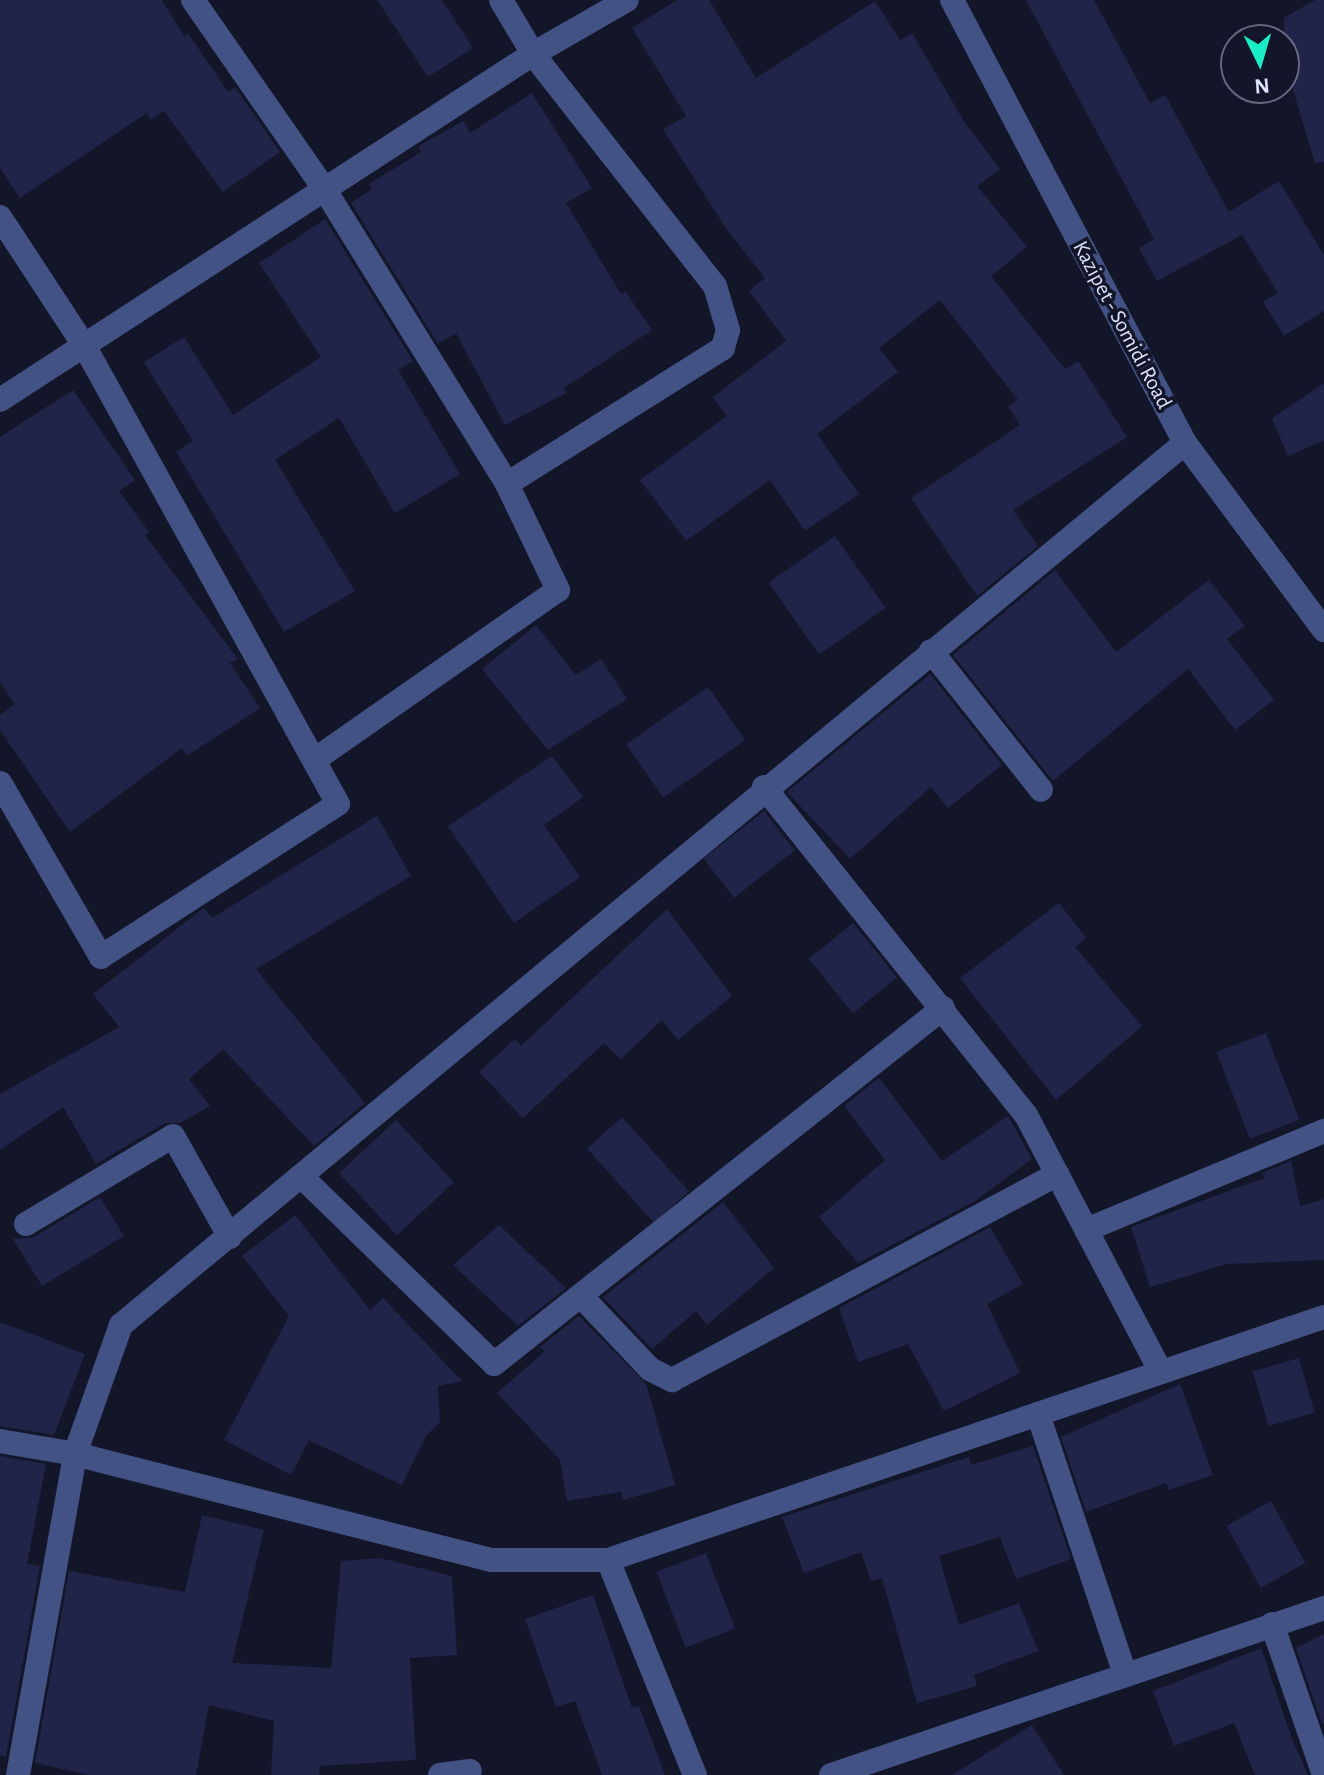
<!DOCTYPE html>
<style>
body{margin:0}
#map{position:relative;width:1324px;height:1775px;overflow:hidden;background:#131529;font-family:"Alegreya Sans",sans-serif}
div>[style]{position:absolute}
.building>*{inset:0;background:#202448;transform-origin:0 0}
.minor>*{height:24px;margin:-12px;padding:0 12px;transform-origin:12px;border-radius:12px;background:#425284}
span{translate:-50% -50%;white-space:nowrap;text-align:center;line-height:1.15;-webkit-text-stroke:7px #131529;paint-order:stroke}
.street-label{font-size:22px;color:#dde3fc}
.north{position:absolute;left:1220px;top:24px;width:80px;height:80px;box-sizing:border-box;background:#131529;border:2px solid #64677d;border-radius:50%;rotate:175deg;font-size:22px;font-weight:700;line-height:32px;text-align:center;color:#dde3fc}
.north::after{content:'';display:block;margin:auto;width:28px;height:36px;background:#1aecc5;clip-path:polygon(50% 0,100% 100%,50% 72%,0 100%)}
</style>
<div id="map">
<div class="building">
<i style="clip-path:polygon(0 0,162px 0,184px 36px,188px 33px,228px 92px,235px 87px,280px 152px,223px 192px,164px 111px,151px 120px,147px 113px,20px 198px,0 168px)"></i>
<i style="clip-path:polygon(377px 0,442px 0,473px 48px,428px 77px)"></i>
<i style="clip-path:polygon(677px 0,709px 0,756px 78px,875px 1px,900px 40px,912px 33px,965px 123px,1000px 169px,977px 186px,1027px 247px,991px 276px,1065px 369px,1078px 361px,1127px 437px,1013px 510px,1038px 546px,977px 596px,911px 498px,1020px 425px,1008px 406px,1018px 400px,940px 300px,879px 348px,898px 372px,817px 434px,859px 494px,805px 531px,770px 480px,686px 541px,640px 480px,727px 416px,713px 397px,786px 341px,749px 291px,765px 278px,725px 227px,663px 129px,686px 116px,632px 28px)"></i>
<i style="clip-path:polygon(1026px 0,1094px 0,1150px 103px,1165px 95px,1229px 212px,1279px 181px,1324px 255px,1324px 311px,1284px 336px,1263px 302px,1278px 293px,1242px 235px,1157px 281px,1139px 248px,1154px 239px)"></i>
<i style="clip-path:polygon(1315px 0,1324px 0,1324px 162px,1315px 163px,1284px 60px,1284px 18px)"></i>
<i style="clip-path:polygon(532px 93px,592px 188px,566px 203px,621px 294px,625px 291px,652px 330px,564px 388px,566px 393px,505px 425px,456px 333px,438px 344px,351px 203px,372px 189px,369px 184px,421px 152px,418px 146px,464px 121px,470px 133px)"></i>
<i style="clip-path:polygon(325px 219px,413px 361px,398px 370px,460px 474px,395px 513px,339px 418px,275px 460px,355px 591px,284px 632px,176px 452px,193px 441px,144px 362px,184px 337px,233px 415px,321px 357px,259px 263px)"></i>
<i style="clip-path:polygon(1324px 383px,1324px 440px,1288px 456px,1272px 418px)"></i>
<i style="clip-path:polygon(73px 390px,135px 480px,119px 491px,149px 532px,145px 535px,238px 659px,230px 663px,260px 708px,187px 756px,182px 748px,70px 832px,0 730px,0 715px,15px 704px,0 682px,0 437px)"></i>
<i style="left:835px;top:536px;width:88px;height:81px;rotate:55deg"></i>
<i style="clip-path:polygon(1055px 570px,1116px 652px,1209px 580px,1245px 626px,1227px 639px,1274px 700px,1235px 730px,1188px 669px,1053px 781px,953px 655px)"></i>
<i style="clip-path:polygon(536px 625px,576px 675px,601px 659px,627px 699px,548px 750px,482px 669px)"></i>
<i style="clip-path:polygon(930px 674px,1002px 765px,948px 808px,931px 787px,850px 859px,787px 792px)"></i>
<i style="left:708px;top:687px;width:65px;height:100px;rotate:55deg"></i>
<i style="clip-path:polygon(552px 756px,583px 797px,544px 825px,580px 877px,514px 923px,448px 826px)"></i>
<i style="left:764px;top:811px;width:50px;height:77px;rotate:52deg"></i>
<i style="clip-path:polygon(377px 816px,411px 876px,256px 969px,365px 1103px,314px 1146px,223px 1049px,189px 1079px,210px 1106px,180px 1123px,165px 1123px,96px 1164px,63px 1107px,0 1150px,0 1094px,119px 1027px,93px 994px,204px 908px,212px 918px)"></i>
<i style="clip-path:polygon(1059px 903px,1086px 938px,1075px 947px,1142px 1026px,1056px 1100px,960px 978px)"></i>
<i style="clip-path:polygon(667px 909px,732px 996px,678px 1040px,662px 1020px,621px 1059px,604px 1043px,523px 1118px,479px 1072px,515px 1039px,521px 1046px)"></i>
<i style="left:853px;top:923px;width:70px;height:57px;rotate:51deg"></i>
<i style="left:1266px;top:1033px;width:93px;height:53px;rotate:69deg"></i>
<i style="clip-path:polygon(879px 1078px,942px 1161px,1008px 1116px,1032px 1159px,975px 1201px,858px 1263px,819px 1217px,885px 1160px,844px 1106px)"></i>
<i style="left:622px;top:1117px;width:100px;height:47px;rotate:48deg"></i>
<i style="left:396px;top:1120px;width:85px;height:78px;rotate:47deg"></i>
<i style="clip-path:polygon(1291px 1161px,1300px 1206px,1324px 1199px,1324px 1260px,1227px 1264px,1150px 1287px,1131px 1227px,1264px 1178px,1262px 1173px)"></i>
<i style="clip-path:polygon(100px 1197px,124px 1236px,42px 1286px,13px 1239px,34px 1237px)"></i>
<i style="clip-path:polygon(723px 1202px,774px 1268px,707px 1325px,696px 1311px,652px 1349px,603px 1297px)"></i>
<i style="clip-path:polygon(295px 1215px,370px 1310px,383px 1298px,462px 1381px,438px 1386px,440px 1422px,426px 1436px,402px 1485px,309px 1440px,291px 1475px,224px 1440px,289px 1316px,242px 1256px)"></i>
<i style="clip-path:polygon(499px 1225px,566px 1288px,518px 1326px,453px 1265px)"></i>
<i style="clip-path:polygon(990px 1227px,1023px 1284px,987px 1304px,1020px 1373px,944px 1411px,908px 1344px,858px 1362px,839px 1308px)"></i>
<i style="clip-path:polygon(579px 1316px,646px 1384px,675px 1485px,623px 1500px,621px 1492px,567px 1501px,560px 1460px,497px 1393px,545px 1351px,540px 1347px)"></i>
<i style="clip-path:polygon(0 1322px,85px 1354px,54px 1435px,0 1426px)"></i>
<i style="left:1299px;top:1358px;width:57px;height:48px;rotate:74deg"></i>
<i style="clip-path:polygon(1180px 1384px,1213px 1475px,1169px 1490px,1166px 1483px,1086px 1512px,1061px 1437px)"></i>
<i style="clip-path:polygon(1033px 1446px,1071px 1559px,1016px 1579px,1000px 1537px,939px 1556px,959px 1625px,1019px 1603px,1038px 1651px,974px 1675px,977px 1686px,917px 1703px,882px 1578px,871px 1581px,861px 1552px,804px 1573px,782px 1517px,969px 1457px,971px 1465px)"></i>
<i style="clip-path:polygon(0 1456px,46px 1464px,27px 1564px,40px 1566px,6px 1757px,0 1755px)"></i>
<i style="left:1271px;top:1501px;width:71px;height:51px;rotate:61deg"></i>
<i style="clip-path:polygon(202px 1515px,264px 1530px,232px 1663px,331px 1668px,341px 1561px,380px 1558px,452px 1576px,457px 1655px,410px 1658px,416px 1760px,320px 1766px,319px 1775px,271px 1775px,274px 1721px,209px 1705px,196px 1775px,88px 1775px,35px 1763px,69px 1571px,185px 1592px)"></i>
<i style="left:706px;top:1553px;width:81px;height:53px;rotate:69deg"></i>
<i style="clip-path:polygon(593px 1595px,632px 1708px,639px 1706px,665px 1775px,602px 1775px,575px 1701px,556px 1707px,525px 1619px)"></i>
<i style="clip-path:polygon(1324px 1634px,1324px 1723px,1322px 1724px,1296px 1648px)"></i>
<i style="clip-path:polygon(1261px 1648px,1292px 1739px,1308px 1775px,1255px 1775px,1234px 1723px,1174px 1746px,1153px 1691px)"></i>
<i style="clip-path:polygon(1032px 1725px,1064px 1775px,952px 1775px)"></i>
</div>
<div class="minor">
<i style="left:193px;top:0;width:231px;rotate:55.2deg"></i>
<i style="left:325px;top:190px;width:346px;rotate:58.2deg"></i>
<i style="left:507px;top:484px;width:118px;rotate:64.3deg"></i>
<i style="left:558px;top:590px;width:297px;rotate:145.1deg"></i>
<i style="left:501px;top:0;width:63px;rotate:59.3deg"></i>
<i style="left:533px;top:54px;width:295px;rotate:51.9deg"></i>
<i style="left:715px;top:286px;width:46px;rotate:73.5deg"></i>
<i style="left:728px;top:330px;width:19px;rotate:106deg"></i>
<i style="left:723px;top:348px;width:255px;rotate:147.8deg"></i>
<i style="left:952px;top:0;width:501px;rotate:62.26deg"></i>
<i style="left:1185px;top:443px;width:233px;rotate:53.4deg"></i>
<i style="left:0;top:217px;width:155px;rotate:56.8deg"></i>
<i style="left:85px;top:347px;width:522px;rotate:61.03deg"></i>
<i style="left:338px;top:804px;width:282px;rotate:147.2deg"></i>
<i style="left:101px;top:957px;width:201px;rotate:-120.1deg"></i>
<i style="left:0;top:400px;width:635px;rotate:-32.99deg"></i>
<i style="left:533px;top:54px;width:108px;rotate:-29.9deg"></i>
<i style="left:931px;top:651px;width:177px;rotate:51.6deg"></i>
<i style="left:764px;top:787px;width:420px;rotate:51.4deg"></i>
<i style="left:1026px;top:1115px;width:290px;rotate:62.3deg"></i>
<i style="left:301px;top:1176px;width:269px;rotate:44.2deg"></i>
<i style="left:494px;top:1364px;width:573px;rotate:-38.41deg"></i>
<i style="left:26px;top:1224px;width:171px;rotate:-30.9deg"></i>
<i style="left:173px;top:1136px;width:116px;rotate:60.6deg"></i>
<i style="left:1086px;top:1230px;width:258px;rotate:-22.6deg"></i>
<i style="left:581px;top:1296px;width:100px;rotate:46.6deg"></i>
<i style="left:650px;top:1369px;width:25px;rotate:27deg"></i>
<i style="left:672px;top:1380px;width:437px;rotate:-28.1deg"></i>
<i style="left:1038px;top:1414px;width:274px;rotate:71.5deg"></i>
<i style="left:0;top:1441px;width:76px;rotate:9.8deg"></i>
<i style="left:75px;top:1454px;width:430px;rotate:14.3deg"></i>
<i style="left:492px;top:1560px;width:116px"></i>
<i style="left:608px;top:1560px;width:756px;rotate:-18.75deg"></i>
<i style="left:608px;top:1560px;width:232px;rotate:68deg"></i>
<i style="left:1272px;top:1624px;width:160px;rotate:71deg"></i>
<i style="left:18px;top:1775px;width:326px;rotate:-79.9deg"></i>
<i style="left:75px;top:1454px;width:137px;rotate:-70.4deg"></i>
<i style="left:121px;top:1325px;width:1382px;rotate:-39.66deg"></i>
<i style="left:440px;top:1775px;width:30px;rotate:-8deg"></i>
<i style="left:831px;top:1775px;width:521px;rotate:-18.71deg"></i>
</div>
<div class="street-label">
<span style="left:1122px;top:325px;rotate:62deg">Kazipet - Somidi Road</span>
</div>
<div class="north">N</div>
</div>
